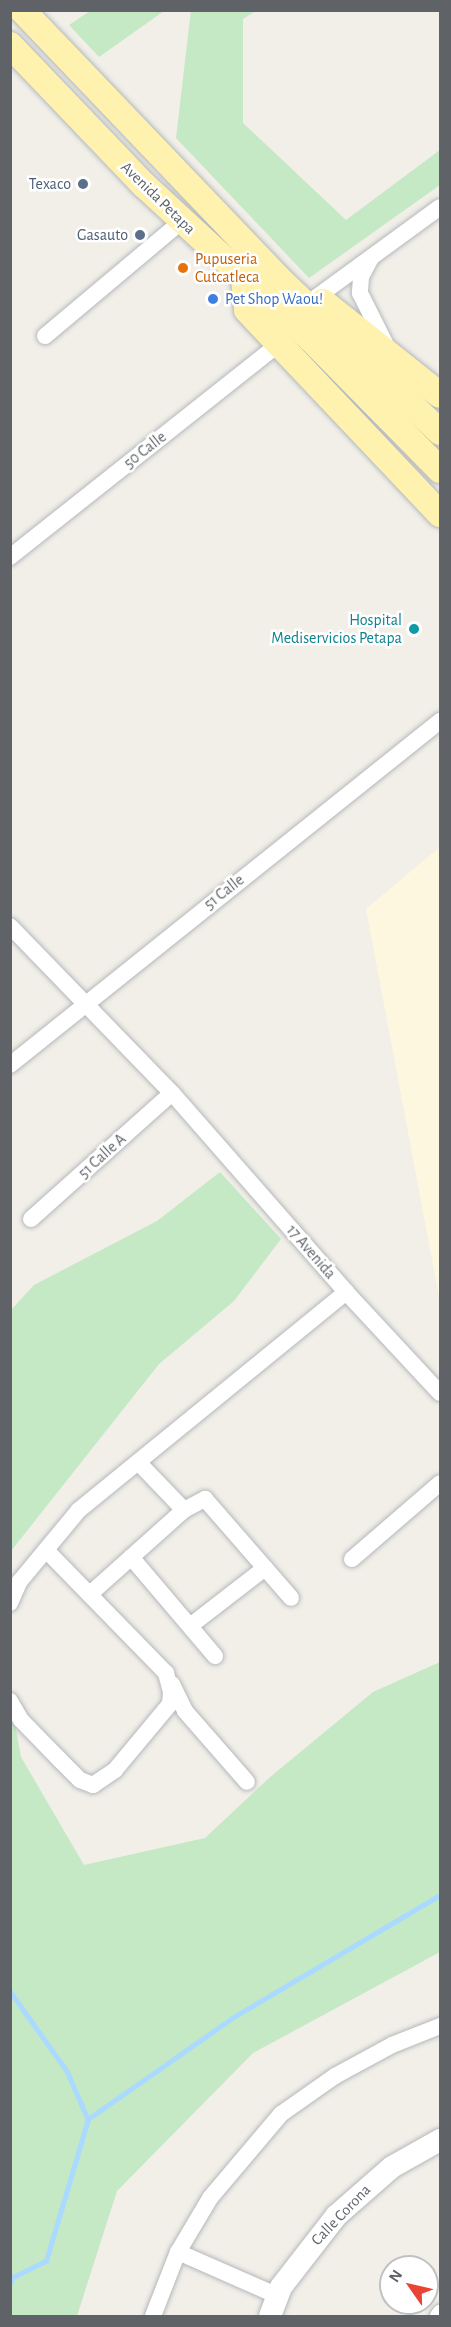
<!DOCTYPE html>
<style>
body{margin:0}
#map{position:relative;width:451px;height:2327px;overflow:hidden;background:#f1efe8;font-family:"Alegreya Sans",sans-serif}
div>[style]{position:absolute}
.commercial>*{inset:0;background:#fef7e0}
.green>*{inset:0;background:#c5e8c5}
.stream>*{height:4.5px;margin:-2.25px;padding:0 2.25px;transform-origin:2.25px;border-radius:2.25px;background:#aadaff}
.roads{filter:drop-shadow(0 0 2px #b5b8bc) drop-shadow(0 0 2px #b5b8bc)}
.street>*{height:16px;margin:-8px;padding:0 8px;transform-origin:8px;border-radius:8px;background:#fff}
.secondary>*{height:22px;margin:-11px;padding:0 11px;transform-origin:11px;border-radius:11px;background:#fff}
.primary>*{height:26px;margin:-13px;padding:0 13px;transform-origin:13px;border-radius:13px;background:#fff2af}
.dots>*{width:16px;height:16px;translate:-50% -50%;box-sizing:border-box;border:3px solid #fff;border-radius:50%}
span{translate:-50% -50%;white-space:nowrap;text-align:center;line-height:1.15;-webkit-text-stroke:5px #fff;paint-order:stroke}
.service-label{font-size:16px;color:#4e5e75}
.right{translate:-100% -50%;text-align:right}
.street-label{font-size:16px;color:#5f6368}
.food-label{font-size:16px;color:#c56008}
.left{translate:0 -50%;text-align:left}
.shop-label{font-size:16px;color:#366cbe}
.culture-label{font-size:16px;color:#0d838f}
.frame{position:absolute;inset:0;border:12px solid #5f6368;pointer-events:none}
.north{position:absolute;left:379px;top:2255px;width:60px;height:60px;box-sizing:border-box;background:#fff;border:2px solid #bfc1c3;border-radius:50%;rotate:304deg;font-size:16px;font-weight:700;line-height:24px;text-align:center;color:#5f6368}
.north::after{content:'';display:block;margin:auto;width:21px;height:27px;background:#ea4335;clip-path:polygon(50% 0,100% 100%,50% 72%,0 100%)}
</style>
<div id="map">
<div class="commercial">
<i style="clip-path:polygon(440px 847px,440px 1302px,366px 909px)"></i>
</div>
<div class="green">
<i style="clip-path:polygon(191px 10px,256px 11px,243px 19px,243px 123px,346px 220px,440px 150px,440px 185px,309px 278px,176px 138px)"></i>
<i style="clip-path:polygon(90px 11px,90px 10px,164px 11px,99px 57px,69px 25px)"></i>
<i style="clip-path:polygon(220px 1172px,281px 1239px,234px 1301px,159px 1364px,11px 1551px,11px 1310px,34px 1285px,157px 1221px)"></i>
<i style="clip-path:polygon(440px 1662px,440px 1952px,253px 2053px,117px 2191px,77px 2316px,11px 2316px,10px 1696px,21px 1757px,84px 1865px,205px 1838px,269px 1778px,373px 1692px)"></i>
</div>
<div class="stream">
<i style="left:10px;top:1991px;width:98px;rotate:54.5deg"></i>
<i style="left:67px;top:2071px;width:52px;rotate:66.4deg"></i>
<i style="left:10px;top:2283px;width:7px;rotate:-63deg"></i>
<i style="left:13px;top:2277px;width:37px;rotate:-26deg"></i>
<i style="left:46px;top:2261px;width:148px;rotate:-73.5deg"></i>
<i style="left:88px;top:2119px;width:176px;rotate:-35deg"></i>
<i style="left:232px;top:2018px;width:242px;rotate:-30.6deg"></i>
</div>
<div class="roads">
<div class="street">
<i style="left:371px;top:258px;width:21px;rotate:118deg"></i>
<i style="left:361px;top:277px;width:16px;rotate:94deg"></i>
<i style="left:360px;top:293px;width:56px;rotate:63.4deg"></i>
<i style="left:314px;top:299px;width:156px;rotate:-36.1deg"></i>
<i style="left:45px;top:336px;width:179px;rotate:-40deg"></i>
<i style="left:10px;top:557px;width:345px;rotate:-38.4deg"></i>
<i style="left:10px;top:926px;width:233px;rotate:45.9deg"></i>
<i style="left:172px;top:1093px;width:264px;rotate:48.8deg"></i>
<i style="left:346px;top:1292px;width:138px;rotate:47.1deg"></i>
<i style="left:10px;top:1065px;width:551px;rotate:-38.66deg"></i>
<i style="left:31px;top:1219px;width:189px;rotate:-41.8deg"></i>
<i style="left:138px;top:1462px;width:66px;rotate:46.2deg"></i>
<i style="left:131px;top:1557px;width:130px;rotate:49.7deg"></i>
<i style="left:352px;top:1559px;width:116px;rotate:-40.8deg"></i>
<i style="left:90px;top:1594px;width:126px;rotate:-41.8deg"></i>
<i style="left:184px;top:1510px;width:24px;rotate:-28deg"></i>
<i style="left:205px;top:1499px;width:131px;rotate:49deg"></i>
<i style="left:10px;top:1603px;width:24px;rotate:-66deg"></i>
<i style="left:20px;top:1581px;width:92px;rotate:-50.3deg"></i>
<i style="left:79px;top:1510px;width:345px;rotate:-39.2deg"></i>
<i style="left:190px;top:1626px;width:95px;rotate:-37.7deg"></i>
<i style="left:172px;top:1684px;width:30px;rotate:64deg"></i>
<i style="left:185px;top:1711px;width:94px;rotate:48.9deg"></i>
<i style="left:10px;top:1701px;width:22px;rotate:60deg"></i>
<i style="left:21px;top:1720px;width:56px;rotate:45.7deg"></i>
<i style="left:60px;top:1760px;width:28px;rotate:45deg"></i>
<i style="left:80px;top:1780px;width:14px;rotate:21deg"></i>
<i style="left:93px;top:1785px;width:27px;rotate:-34deg"></i>
<i style="left:115px;top:1770px;width:86px;rotate:-50.2deg"></i>
<i style="left:170px;top:1704px;width:12px;rotate:-85deg"></i>
<i style="left:171px;top:1692px;width:20px;rotate:-105deg"></i>
<i style="left:166px;top:1673px;width:172px;rotate:-134.3deg"></i>
<i style="left:178px;top:2252px;width:109px;rotate:23.7deg"></i>
<i style="left:153px;top:2316px;width:69px;rotate:-68.7deg"></i>
<i style="left:178px;top:2252px;width:63px;rotate:-59.3deg"></i>
<i style="left:210px;top:2198px;width:110px;rotate:-49.8deg"></i>
<i style="left:281px;top:2114px;width:66px;rotate:-35.1deg"></i>
<i style="left:335px;top:2076px;width:65px;rotate:-28.5deg"></i>
<i style="left:392px;top:2045px;width:52px;rotate:-21.6deg"></i>
<i style="left:438px;top:2316px;width:4px;rotate:-56deg"></i>
</div>
<div class="secondary">
<i style="left:270px;top:2316px;width:31px;rotate:-69deg"></i>
<i style="left:281px;top:2287px;width:90px;rotate:-52.2deg"></i>
<i style="left:336px;top:2216px;width:74px;rotate:-41.2deg"></i>
<i style="left:392px;top:2167px;width:55px;rotate:-29.4deg"></i>
</div>
<div class="primary">
<i style="left:22px;top:10px;width:379px;rotate:46.3deg"></i>
<i style="left:284px;top:284px;width:215px;rotate:43.5deg"></i>
<i style="left:10px;top:45px;width:194px;rotate:46.3deg"></i>
<i style="left:144px;top:185px;width:227px;rotate:42.7deg"></i>
<i style="left:311px;top:339px;width:184px;rotate:45.4deg"></i>
<i style="left:244px;top:279px;width:31px;rotate:84deg"></i>
<i style="left:247px;top:310px;width:281px;rotate:46.6deg"></i>
<i style="left:323px;top:302px;width:149px;rotate:38.5deg"></i>
</div>
</div>
<div class="dots">
<i style="left:83px;top:184px;background:#5c6f8a"></i>
<i style="left:140px;top:235px;background:#5c6f8a"></i>
<i style="left:183px;top:268px;background:#e8710a"></i>
<i style="left:213px;top:299px;background:#3f7fe0"></i>
<i style="left:414px;top:629px;background:#0f9aa8"></i>
</div>
<div class="service-label">
<span class="right" style="left:71px;top:184px">Texaco</span>
<span class="right" style="left:128px;top:235px">Gasauto</span>
</div>
<div class="street-label">
<span style="left:158px;top:198px;rotate:44deg">Avenida Petapa</span>
<span style="left:145px;top:450px;rotate:-38deg">50 Calle</span>
<span style="left:224px;top:892px;rotate:-38deg">51 Calle</span>
<span style="left:102px;top:1156px;rotate:-42deg">51 Calle A</span>
<span style="left:311px;top:1252px;rotate:49deg">17 Avenida</span>
<span style="left:341px;top:2215px;rotate:-46deg">Calle Corona</span>
</div>
<div class="food-label">
<span class="left" style="left:195px;top:268px">Pupuseria<br>Cutcatleca</span>
</div>
<div class="shop-label">
<span class="left" style="left:225px;top:299px">Pet Shop Waou!</span>
</div>
<div class="culture-label">
<span class="right" style="left:402px;top:629px">Hospital<br>Mediservicios Petapa</span>
</div>
<div class="frame"></div>
<div class="north">N</div>
</div>
